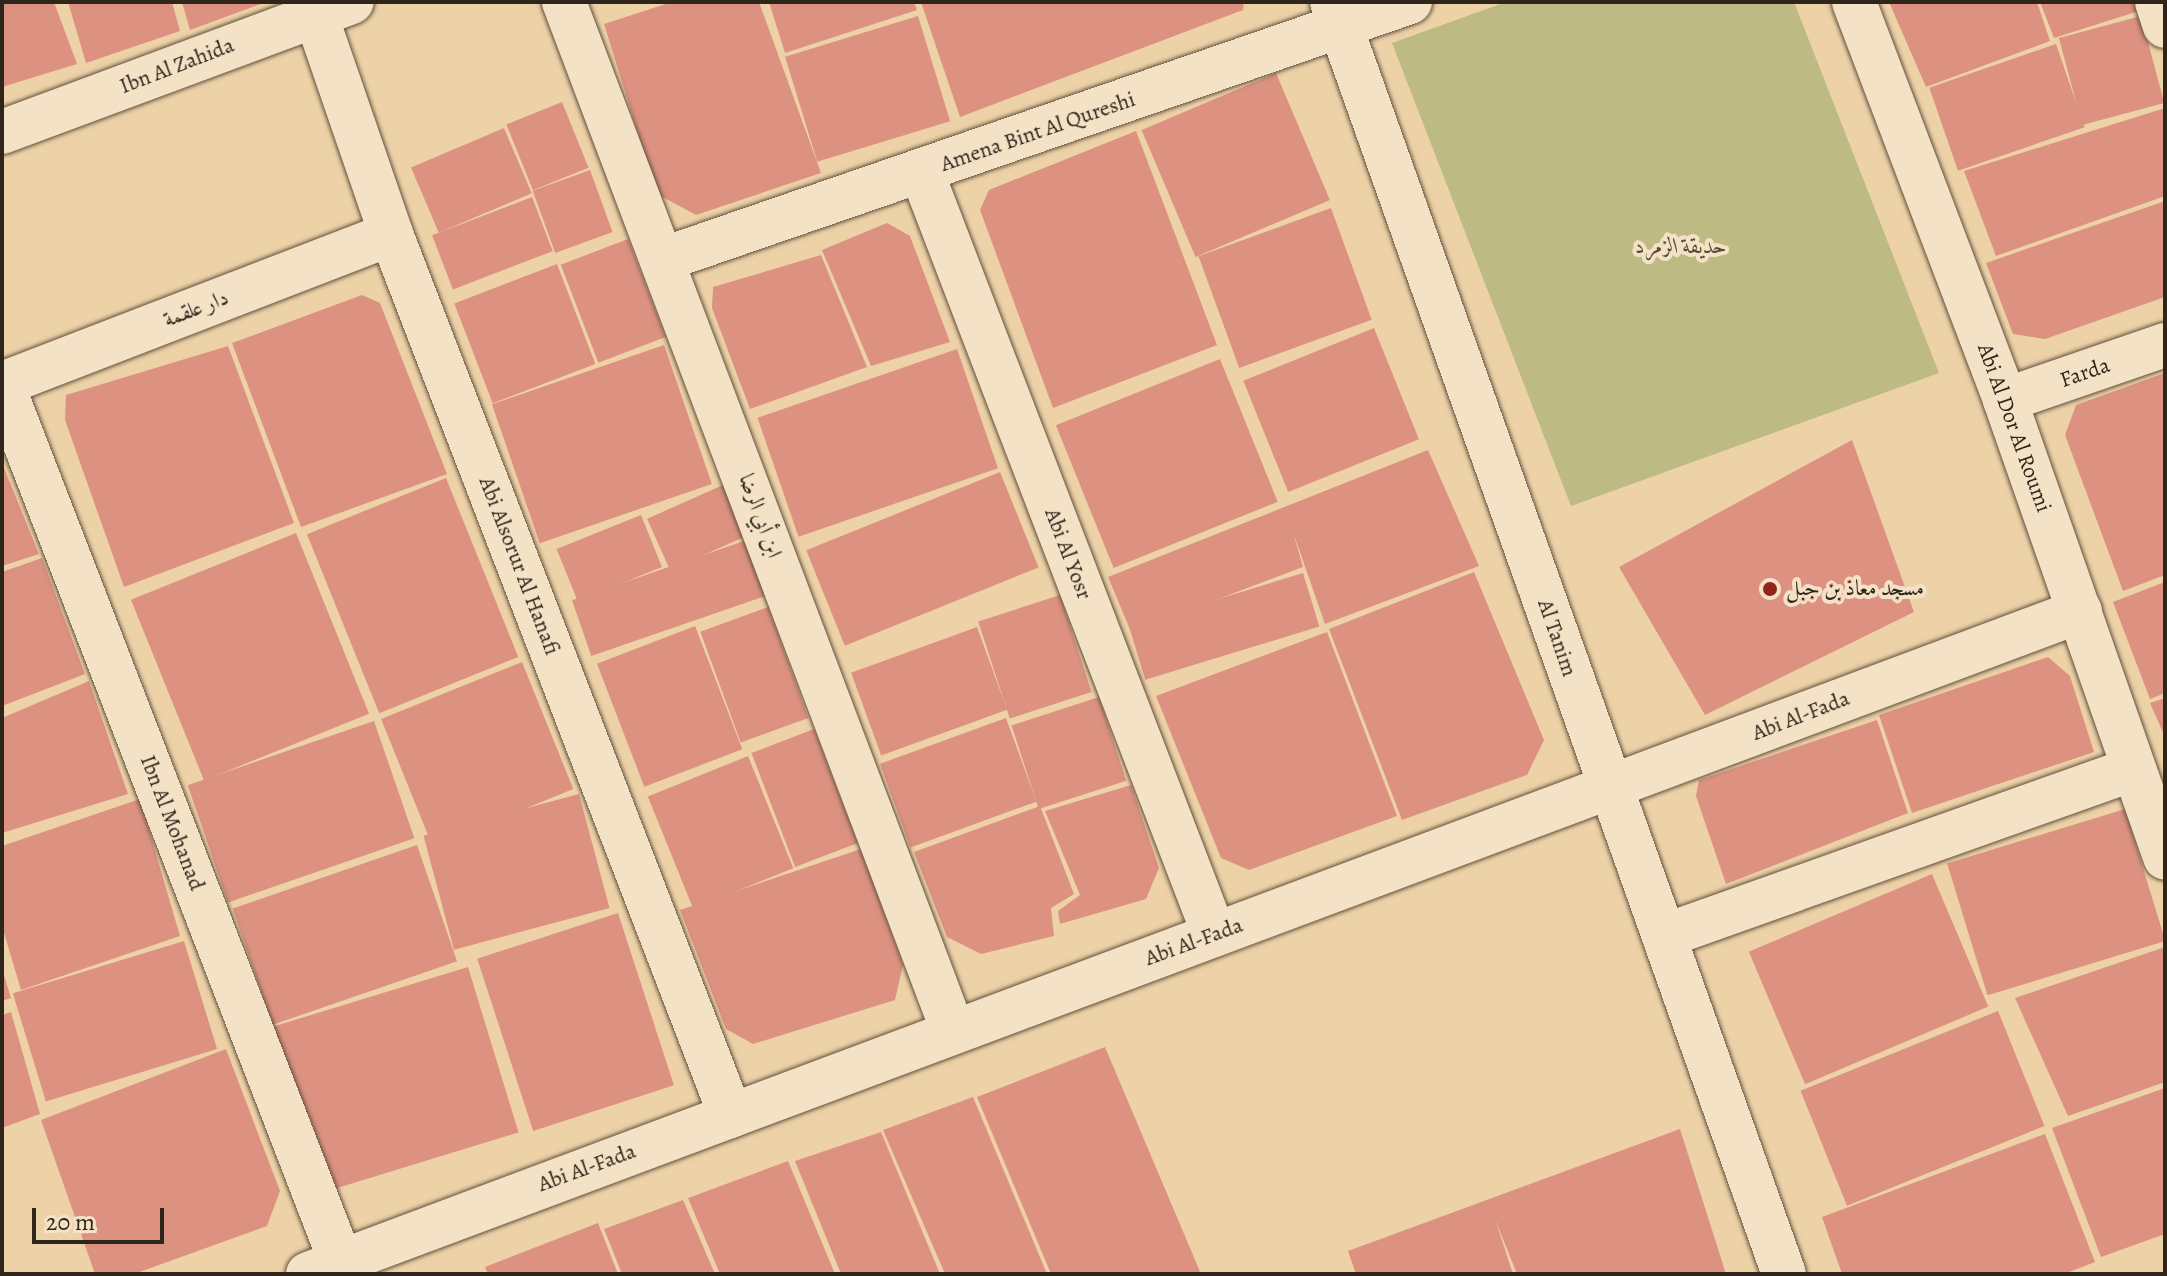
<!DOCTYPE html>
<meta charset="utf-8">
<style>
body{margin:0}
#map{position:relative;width:2167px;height:1276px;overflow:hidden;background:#eed2a7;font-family:Alegreya,Amiri,serif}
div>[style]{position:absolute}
.green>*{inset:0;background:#beba83}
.building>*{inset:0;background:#dd9180;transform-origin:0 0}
.roads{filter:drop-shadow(0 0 2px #60503e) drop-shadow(0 0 2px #60503e)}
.minor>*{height:44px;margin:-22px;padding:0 22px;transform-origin:22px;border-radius:22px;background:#f4e2c6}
.dots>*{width:22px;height:22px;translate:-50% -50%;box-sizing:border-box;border:4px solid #f4e2c6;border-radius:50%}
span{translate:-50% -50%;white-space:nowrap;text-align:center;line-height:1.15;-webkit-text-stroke:8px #f4e2c6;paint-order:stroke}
.street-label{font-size:22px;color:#30251b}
.park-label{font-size:22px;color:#544a35;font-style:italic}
.poi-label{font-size:22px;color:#30251b}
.left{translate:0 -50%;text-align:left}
.frame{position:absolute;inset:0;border:4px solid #30251b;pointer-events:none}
.scale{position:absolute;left:32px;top:1208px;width:132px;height:36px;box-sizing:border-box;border:4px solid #30251b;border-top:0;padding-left:10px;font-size:24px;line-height:28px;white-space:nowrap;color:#30251b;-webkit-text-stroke:6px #f4e2c6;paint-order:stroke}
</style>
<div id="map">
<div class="green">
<i style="clip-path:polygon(1506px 2px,1794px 2px,1939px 373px,1571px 506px,1392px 43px)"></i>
</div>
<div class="building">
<i style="clip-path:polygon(2px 2px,54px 2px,77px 64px,2px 87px)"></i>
<i style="clip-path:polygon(68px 2px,172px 2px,180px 31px,86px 63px)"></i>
<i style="clip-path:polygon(182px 2px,266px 2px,190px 30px)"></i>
<i style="clip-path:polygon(672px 2px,759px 2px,821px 173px,696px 215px,657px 194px,604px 24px)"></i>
<i style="clip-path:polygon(769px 2px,914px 2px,917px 10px,785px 53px)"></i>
<i style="clip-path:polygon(921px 2px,1244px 2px,1243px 10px,960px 117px)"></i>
<i style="clip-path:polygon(1889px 2px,2037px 2px,2050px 41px,1926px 87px)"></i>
<i style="clip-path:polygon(2040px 2px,2136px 2px,2139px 11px,2054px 38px)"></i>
<i style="left:918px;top:16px;width:110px;height:139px;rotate:73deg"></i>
<i style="left:2141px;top:16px;width:90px;height:85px;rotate:75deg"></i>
<i style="left:2056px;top:44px;width:88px;height:134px;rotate:71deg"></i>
<i style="left:1276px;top:73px;width:138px;height:146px;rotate:67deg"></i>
<i style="left:562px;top:102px;width:71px;height:60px;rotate:68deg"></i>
<i style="clip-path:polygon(2165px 108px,2165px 196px,1996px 256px,1964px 171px)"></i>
<i style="left:504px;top:128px;width:71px;height:101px;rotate:67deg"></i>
<i style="clip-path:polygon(1136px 131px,1217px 345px,1053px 408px,980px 210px,989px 190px)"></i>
<i style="left:590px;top:170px;width:66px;height:61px;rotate:70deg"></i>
<i style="left:532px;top:197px;width:58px;height:107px;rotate:69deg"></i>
<i style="clip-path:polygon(2165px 201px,2165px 297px,2045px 339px,2013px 334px,1986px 263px)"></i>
<i style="left:1331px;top:208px;width:119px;height:141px;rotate:70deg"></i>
<i style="clip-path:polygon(887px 223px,910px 236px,950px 342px,871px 366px,822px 250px)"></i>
<i style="left:628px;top:239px;width:105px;height:72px;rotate:69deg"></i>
<i style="clip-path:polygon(821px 255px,867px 367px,750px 409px,712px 308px,713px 287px)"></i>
<i style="left:557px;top:264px;width:107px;height:110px;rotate:69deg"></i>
<i style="clip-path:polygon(362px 295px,380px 303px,447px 474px,301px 527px,232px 343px)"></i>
<i style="left:1374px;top:328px;width:120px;height:141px;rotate:68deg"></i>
<i style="left:664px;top:345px;width:147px;height:182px;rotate:71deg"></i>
<i style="clip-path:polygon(228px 346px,294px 523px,124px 587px,65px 420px,66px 395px)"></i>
<i style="left:957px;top:349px;width:126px;height:211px;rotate:71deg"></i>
<i style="left:1220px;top:359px;width:154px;height:177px;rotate:68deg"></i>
<i style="clip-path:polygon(2165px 373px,2165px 575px,2123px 591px,2065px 435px,2076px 405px)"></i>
<i style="clip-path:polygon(1852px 440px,1914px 612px,1705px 715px,1619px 567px)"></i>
<i style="clip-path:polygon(1428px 450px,1479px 566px,1325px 624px,1293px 532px,1303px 567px,1131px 632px,1108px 577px)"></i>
<i style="clip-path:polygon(2px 463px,39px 554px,2px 566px)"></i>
<i style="left:1000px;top:472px;width:103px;height:209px;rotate:68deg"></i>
<i style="left:446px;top:478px;width:193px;height:150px;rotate:68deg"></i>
<i style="left:723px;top:485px;width:56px;height:83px;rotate:66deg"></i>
<i style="left:641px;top:515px;width:56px;height:91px;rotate:68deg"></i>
<i style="left:296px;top:533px;width:195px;height:178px;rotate:68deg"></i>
<i style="left:747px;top:540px;width:59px;height:185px;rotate:71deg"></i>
<i style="clip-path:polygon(42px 558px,85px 674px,2px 706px,2px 572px)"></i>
<i style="clip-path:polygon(1474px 572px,1544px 740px,1527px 775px,1402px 820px,1329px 629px)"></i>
<i style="left:1303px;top:573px;width:56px;height:182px;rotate:73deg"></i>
<i style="clip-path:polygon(2165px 582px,2165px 693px,2150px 699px,2113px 602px)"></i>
<i style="left:1060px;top:595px;width:102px;height:86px;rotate:72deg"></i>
<i style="left:768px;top:607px;width:118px;height:72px;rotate:70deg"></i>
<i style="left:695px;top:626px;width:132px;height:105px;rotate:69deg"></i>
<i style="left:977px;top:627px;width:88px;height:134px;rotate:70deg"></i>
<i style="clip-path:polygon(1327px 632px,1397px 816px,1249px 870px,1221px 858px,1156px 696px)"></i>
<i style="clip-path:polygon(2048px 657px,2070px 676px,2094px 752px,1912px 813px,1879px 715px)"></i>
<i style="left:522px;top:662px;width:137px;height:152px;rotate:68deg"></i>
<i style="clip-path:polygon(89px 681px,128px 794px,2px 833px,2px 718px)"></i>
<i style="left:1099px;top:697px;width:88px;height:92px;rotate:72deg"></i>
<i style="clip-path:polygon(2165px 698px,2165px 737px,2150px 703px)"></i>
<i style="left:1006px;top:718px;width:89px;height:134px;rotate:70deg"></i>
<i style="clip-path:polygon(1877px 720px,1908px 813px,1726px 884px,1696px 796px,1699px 780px)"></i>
<i style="left:374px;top:721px;width:124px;height:197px;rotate:71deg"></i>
<i style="left:814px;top:729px;width:122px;height:67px;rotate:69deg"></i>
<i style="left:748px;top:756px;width:121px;height:108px;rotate:68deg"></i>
<i style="clip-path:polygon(1131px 785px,1159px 868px,1146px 899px,1060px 924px,1058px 911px,1080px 895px,1045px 811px)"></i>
<i style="left:579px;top:794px;width:118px;height:161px;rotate:75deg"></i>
<i style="clip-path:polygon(140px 799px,180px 936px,21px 990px,2px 926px,2px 846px)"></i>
<i style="clip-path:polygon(1040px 806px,1074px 894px,1051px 908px,1054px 936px,981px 954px,947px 937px,914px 852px)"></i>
<i style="left:2125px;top:809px;width:138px;height:186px;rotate:73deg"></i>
<i style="left:417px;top:845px;width:123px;height:195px;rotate:71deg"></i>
<i style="clip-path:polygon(861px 849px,903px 965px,895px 1000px,753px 1044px,726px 1029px,680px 910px)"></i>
<i style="left:1932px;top:874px;width:144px;height:199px;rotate:67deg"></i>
<i style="left:618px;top:913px;width:181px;height:148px;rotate:72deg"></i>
<i style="left:184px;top:941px;width:113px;height:179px;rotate:73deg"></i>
<i style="clip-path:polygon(2165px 947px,2165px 1082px,2068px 1116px,2015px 998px)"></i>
<i style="left:468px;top:967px;width:173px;height:206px;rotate:73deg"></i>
<i style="clip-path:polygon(2px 969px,11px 998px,2px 1001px)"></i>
<i style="left:1998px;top:1011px;width:124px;height:213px;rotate:68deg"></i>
<i style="clip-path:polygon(11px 1012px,40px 1114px,2px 1128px,2px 1015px)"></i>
<i style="clip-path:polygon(1105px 1047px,1201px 1274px,1051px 1274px,977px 1097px)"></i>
<i style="clip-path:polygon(226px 1049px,280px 1191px,267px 1226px,134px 1274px,95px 1274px,41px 1120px)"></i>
<i style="clip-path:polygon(2165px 1088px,2165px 1234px,2101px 1257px,2052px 1128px)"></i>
<i style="clip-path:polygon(973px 1097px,1047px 1274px,945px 1274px,883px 1130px)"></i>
<i style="clip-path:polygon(1680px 1129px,1726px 1274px,1517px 1274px,1495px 1219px,1513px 1274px,1356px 1274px,1348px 1251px)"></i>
<i style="clip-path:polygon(881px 1132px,940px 1274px,841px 1274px,795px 1161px)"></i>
<i style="clip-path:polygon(2045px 1134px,2095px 1262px,2064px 1274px,1842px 1274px,1822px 1217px)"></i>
<i style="clip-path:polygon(788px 1161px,835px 1274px,720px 1274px,688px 1198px)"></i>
<i style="clip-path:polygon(683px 1200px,715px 1274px,622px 1274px,604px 1229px)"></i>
<i style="clip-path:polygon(598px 1223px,618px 1274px,488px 1274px,485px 1267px)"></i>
</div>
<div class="roads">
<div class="minor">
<i style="left:564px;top:2px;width:1100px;rotate:69.29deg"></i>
<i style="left:1332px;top:2px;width:1350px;rotate:70.44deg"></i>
<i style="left:1854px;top:2px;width:426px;rotate:69.2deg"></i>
<i style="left:2005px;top:400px;width:485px;rotate:70.7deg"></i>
<i style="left:2157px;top:2px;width:25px;rotate:72deg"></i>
<i style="left:315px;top:13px;width:234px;rotate:71deg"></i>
<i style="left:391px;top:234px;width:945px;rotate:68.92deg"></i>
<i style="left:2px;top:132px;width:373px;rotate:-20.4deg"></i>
<i style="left:922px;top:173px;width:815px;rotate:69.01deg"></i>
<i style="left:664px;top:259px;width:789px;rotate:-19.01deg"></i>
<i style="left:2px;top:384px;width:941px;rotate:68.89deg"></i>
<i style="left:2px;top:384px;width:417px;rotate:-21.1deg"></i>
<i style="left:2005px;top:400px;width:169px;rotate:-19deg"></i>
<i style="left:1664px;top:936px;width:498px;rotate:-19.6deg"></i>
<i style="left:308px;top:1274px;width:1892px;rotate:-20.51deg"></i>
</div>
</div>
<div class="dots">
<i style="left:1770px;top:589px;background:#8f2418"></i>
</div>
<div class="street-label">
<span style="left:177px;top:66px;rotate:-21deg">Ibn Al Zahida</span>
<span style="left:1038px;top:132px;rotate:-19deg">Amena Bint Al Qureshi</span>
<span style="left:196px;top:309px;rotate:-21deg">دار علقمة</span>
<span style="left:2085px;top:373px;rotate:-19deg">Farda</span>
<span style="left:2014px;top:428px;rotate:70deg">Abi Al Dor Al Roumi</span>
<span style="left:760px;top:516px;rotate:70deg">ابن أبي الرضا</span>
<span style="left:1068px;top:554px;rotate:69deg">Abi Al Yosr</span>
<span style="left:519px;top:566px;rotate:69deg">Abi Alsorur Al Hanafi</span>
<span style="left:1557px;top:638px;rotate:71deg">Al Tanim</span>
<span style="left:1801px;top:716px;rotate:-21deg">Abi Al-Fada</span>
<span style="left:172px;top:823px;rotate:69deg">Ibn Al Mohanad</span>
<span style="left:1194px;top:942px;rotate:-20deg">Abi Al-Fada</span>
<span style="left:587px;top:1168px;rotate:-20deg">Abi Al-Fada</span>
</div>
<div class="park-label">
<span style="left:1681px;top:247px">حديقة الزمرد</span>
</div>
<div class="poi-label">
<span class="left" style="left:1786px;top:589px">مسجد معاذ بن جبل</span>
</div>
<div class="frame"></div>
<div class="scale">20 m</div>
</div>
